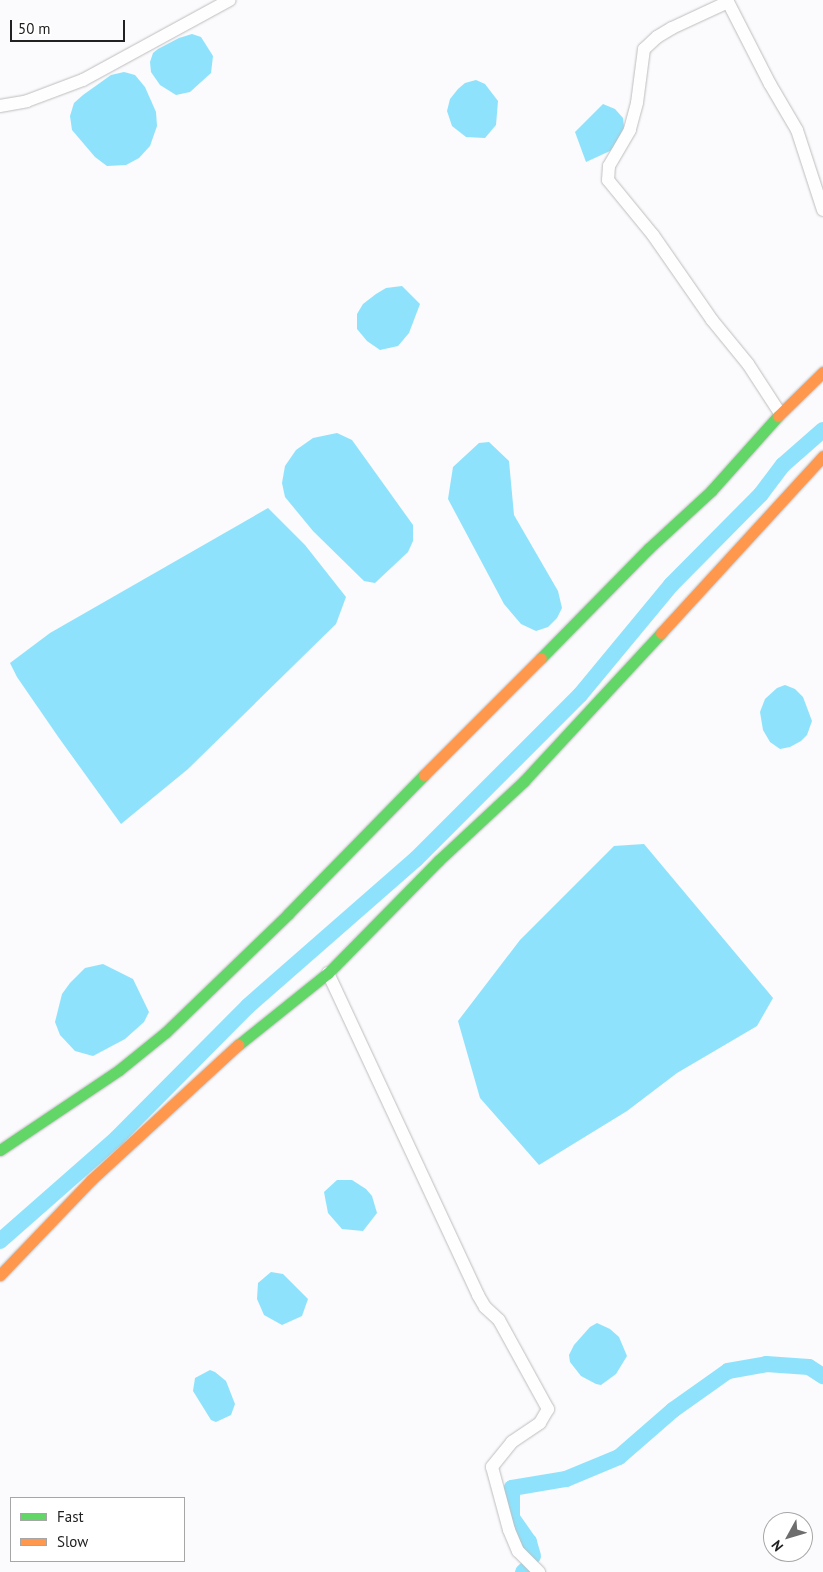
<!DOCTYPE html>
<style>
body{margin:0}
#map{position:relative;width:823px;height:1572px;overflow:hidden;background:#fbfafc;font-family:"PT Sans",sans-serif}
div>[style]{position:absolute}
.water>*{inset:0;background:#8fe2fb}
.canal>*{height:16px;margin:-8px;padding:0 8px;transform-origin:8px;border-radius:8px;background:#8fe2fb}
.roads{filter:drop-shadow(0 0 1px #bdbdbe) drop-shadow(0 0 1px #bdbdbe)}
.street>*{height:12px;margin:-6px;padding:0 6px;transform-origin:6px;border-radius:6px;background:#fefeff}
.fast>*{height:11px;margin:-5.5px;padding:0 5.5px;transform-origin:5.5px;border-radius:5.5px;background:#63d668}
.slow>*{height:11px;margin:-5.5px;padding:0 5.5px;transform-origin:5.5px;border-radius:5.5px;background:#ff974d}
span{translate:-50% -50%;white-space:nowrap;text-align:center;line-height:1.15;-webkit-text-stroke:5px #fff;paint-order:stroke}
.legend{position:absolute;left:10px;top:1497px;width:175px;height:65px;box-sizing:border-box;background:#fff;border:1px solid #a7a6a7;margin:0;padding:6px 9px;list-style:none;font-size:15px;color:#222122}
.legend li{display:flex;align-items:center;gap:10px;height:25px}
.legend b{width:25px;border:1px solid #a7a6a7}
.north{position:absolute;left:763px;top:1512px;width:50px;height:50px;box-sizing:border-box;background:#fff;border:1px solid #a7a6a7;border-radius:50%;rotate:231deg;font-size:14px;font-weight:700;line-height:20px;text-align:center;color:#222122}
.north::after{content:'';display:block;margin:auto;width:18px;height:22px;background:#6e6d6e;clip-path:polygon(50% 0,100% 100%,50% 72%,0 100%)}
.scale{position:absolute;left:10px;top:20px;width:115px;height:22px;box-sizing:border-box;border:2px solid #222122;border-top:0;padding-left:6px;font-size:15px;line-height:18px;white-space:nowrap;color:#222122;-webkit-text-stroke:4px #fff;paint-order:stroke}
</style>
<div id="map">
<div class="water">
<i style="clip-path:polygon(192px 34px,201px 37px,213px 56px,211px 73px,190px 92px,176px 95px,160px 85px,151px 72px,150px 62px,153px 53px,158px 49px,179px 38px)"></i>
<i style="clip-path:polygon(124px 72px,135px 75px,145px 87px,156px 112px,157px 126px,150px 146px,139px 158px,126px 165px,107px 166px,95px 157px,72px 130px,70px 116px,74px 103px,83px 95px,111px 75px)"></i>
<i style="clip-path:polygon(476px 80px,485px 84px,498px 101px,496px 125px,485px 138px,466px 137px,452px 126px,447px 111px,450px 99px,458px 89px,465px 83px)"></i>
<i style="clip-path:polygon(603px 104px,615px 109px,623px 118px,624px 127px,617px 144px,610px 151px,586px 162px,575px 132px)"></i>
<i style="clip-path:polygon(402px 286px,420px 304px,409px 333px,398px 346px,380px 350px,367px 341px,357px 329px,357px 314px,363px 304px,376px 294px,386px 288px)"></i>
<i style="clip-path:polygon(337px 433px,352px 440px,413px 525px,413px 541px,408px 552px,375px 583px,364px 581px,313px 531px,285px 497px,282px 483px,285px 466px,296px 450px,313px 438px)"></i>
<i style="clip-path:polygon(489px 442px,509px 461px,514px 515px,558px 591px,562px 608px,557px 618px,548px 627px,536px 631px,521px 624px,504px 604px,448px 499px,453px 467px,479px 443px)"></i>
<i style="clip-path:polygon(268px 508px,305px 545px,346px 597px,336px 624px,188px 769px,121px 824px,59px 738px,17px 677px,10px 663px,50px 633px)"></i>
<i style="clip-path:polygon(785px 685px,795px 689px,803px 697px,812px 721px,807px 735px,801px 741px,790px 747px,780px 749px,770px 742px,763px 730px,760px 712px,765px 699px,777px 688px)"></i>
<i style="clip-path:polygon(644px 844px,773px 998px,757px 1026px,677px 1073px,627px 1111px,539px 1165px,480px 1098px,458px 1021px,520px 940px,614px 846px)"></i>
<i style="clip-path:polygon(103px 964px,133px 979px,149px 1012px,144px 1022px,125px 1039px,93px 1056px,75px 1051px,60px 1035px,55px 1022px,62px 994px,70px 983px,85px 968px)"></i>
<i style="clip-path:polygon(337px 1180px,352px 1180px,366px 1189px,372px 1196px,377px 1213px,363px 1231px,342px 1229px,328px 1213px,324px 1192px)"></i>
<i style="clip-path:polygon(271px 1272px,283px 1274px,308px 1299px,302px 1316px,282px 1325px,264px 1315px,257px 1299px,258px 1283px)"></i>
<i style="clip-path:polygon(597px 1323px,610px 1329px,619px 1337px,627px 1356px,616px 1374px,601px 1385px,596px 1384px,581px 1376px,570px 1362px,569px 1355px,574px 1345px,590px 1327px)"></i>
<i style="clip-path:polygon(210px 1370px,215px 1372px,226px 1381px,235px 1404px,231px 1415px,216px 1422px,211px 1420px,193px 1391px,195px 1378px)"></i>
</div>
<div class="canal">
<i style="left:0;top:1241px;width:154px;rotate:-41.3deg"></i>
<i style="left:116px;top:1139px;width:187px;rotate:-45.2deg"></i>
<i style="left:248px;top:1006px;width:223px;rotate:-41.2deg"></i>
<i style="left:416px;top:859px;width:232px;rotate:-45deg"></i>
<i style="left:580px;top:695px;width:143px;rotate:-50.4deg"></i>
<i style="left:671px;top:585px;width:128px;rotate:-45.3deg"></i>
<i style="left:761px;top:494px;width:36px;rotate:-53deg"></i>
<i style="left:783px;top:465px;width:53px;rotate:-41.2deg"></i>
<i style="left:533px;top:1556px;width:15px;rotate:-106deg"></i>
<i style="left:529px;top:1542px;width:29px;rotate:-125deg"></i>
<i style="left:512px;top:1518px;width:30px;rotate:-90deg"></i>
<i style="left:512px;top:1488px;width:55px;rotate:-9.5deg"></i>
<i style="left:566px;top:1479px;width:57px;rotate:-22.5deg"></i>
<i style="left:619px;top:1457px;width:72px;rotate:-41deg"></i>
<i style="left:673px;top:1410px;width:67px;rotate:-35.3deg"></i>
<i style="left:728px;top:1371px;width:39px;rotate:-10deg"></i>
<i style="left:766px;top:1364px;width:43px;rotate:4deg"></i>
<i style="left:809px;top:1367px;width:17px;rotate:33deg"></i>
<i style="left:523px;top:1572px;width:9px;rotate:-41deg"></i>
</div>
<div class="roads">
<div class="street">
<i style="left:727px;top:0;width:94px;rotate:62.9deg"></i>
<i style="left:770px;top:84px;width:53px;rotate:59.6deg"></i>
<i style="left:797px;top:130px;width:84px;rotate:72deg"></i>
<i style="left:728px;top:2px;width:62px;rotate:155.1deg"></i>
<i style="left:672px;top:28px;width:17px;rotate:149deg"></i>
<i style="left:657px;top:37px;width:18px;rotate:137deg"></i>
<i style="left:644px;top:49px;width:54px;rotate:97.4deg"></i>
<i style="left:637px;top:103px;width:28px;rotate:105deg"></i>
<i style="left:630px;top:130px;width:42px;rotate:120.3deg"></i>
<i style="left:609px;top:166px;width:14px;rotate:94deg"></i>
<i style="left:608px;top:180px;width:71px;rotate:50.7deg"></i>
<i style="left:653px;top:235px;width:103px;rotate:55.2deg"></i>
<i style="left:712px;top:320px;width:57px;rotate:50.7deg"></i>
<i style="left:748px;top:364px;width:59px;rotate:56.9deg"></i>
<i style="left:0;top:106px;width:27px;rotate:-10deg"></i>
<i style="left:27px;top:101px;width:60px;rotate:-20.6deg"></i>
<i style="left:83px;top:80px;width:167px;rotate:-28.6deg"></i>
<i style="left:328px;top:973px;width:355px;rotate:65deg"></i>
<i style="left:478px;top:1295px;width:14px;rotate:60deg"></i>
<i style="left:485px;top:1307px;width:19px;rotate:43deg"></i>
<i style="left:499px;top:1320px;width:102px;rotate:61.2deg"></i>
<i style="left:548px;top:1409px;width:16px;rotate:120deg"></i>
<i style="left:540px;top:1423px;width:34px;rotate:146deg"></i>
<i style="left:512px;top:1442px;width:32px;rotate:129deg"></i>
<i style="left:492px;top:1467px;width:65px;rotate:74.9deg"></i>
<i style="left:509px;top:1530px;width:23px;rotate:67deg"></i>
<i style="left:518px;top:1551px;width:30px;rotate:45deg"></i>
</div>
<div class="fast">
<i style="left:541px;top:658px;width:153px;rotate:-45.5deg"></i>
<i style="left:648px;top:549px;width:86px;rotate:-42.6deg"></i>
<i style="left:711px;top:491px;width:101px;rotate:-48.2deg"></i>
<i style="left:238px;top:1045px;width:115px;rotate:-38.7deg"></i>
<i style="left:328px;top:973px;width:157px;rotate:-45.5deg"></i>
<i style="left:438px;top:861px;width:117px;rotate:-42.9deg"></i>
<i style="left:524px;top:781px;width:202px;rotate:-47.2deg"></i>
<i style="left:0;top:1150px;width:143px;rotate:-33.9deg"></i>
<i style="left:119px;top:1070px;width:60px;rotate:-39deg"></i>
<i style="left:166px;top:1032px;width:170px;rotate:-44deg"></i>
<i style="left:288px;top:914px;width:194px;rotate:-45.6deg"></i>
</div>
<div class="slow">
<i style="left:778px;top:416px;width:63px;rotate:-44.4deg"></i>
<i style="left:661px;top:633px;width:240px;rotate:-47.5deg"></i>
<i style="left:424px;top:775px;width:165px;rotate:-45deg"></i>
<i style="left:0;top:1275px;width:132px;rotate:-46.2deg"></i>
<i style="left:91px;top:1180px;width:200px;rotate:-42.6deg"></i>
</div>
</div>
<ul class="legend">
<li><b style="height:6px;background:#63d668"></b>Fast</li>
<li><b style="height:6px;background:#ff974d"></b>Slow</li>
</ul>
<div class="north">N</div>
<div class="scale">50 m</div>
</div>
